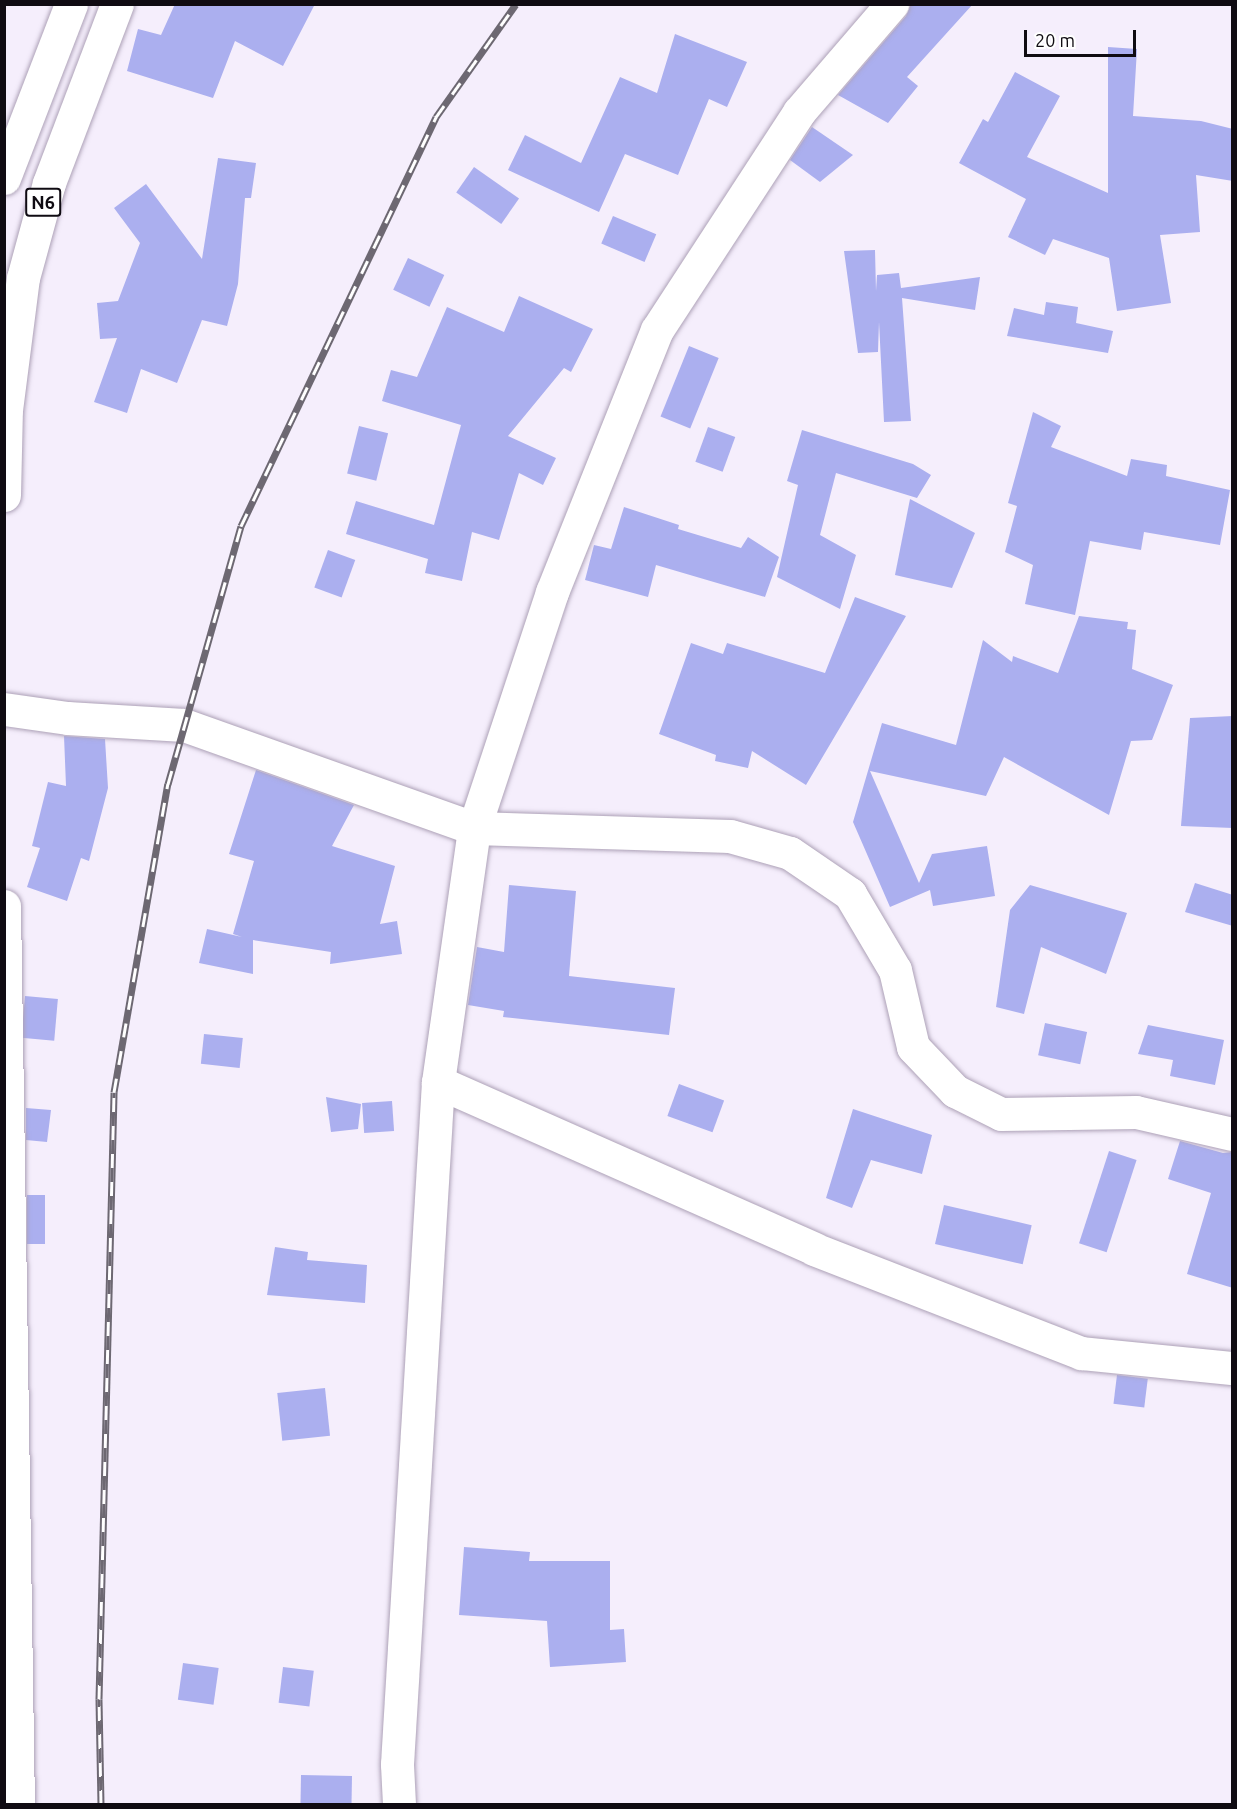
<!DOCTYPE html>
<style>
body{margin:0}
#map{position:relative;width:1237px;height:1809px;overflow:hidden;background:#f5eefc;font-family:Ubuntu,sans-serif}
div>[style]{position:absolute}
.building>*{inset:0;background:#abafef;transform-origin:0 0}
.roads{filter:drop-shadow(0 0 2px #ada1b7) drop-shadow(0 0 2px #ada1b7)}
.minor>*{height:33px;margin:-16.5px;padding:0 16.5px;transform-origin:16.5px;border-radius:16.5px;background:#fff}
.trunk>*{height:33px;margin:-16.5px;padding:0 16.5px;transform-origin:16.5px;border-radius:16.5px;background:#fff}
.rail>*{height:7px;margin-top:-3.5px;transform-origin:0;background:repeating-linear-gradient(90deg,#fff 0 14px,#6d6872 0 28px);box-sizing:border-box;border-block:2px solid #6d6872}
span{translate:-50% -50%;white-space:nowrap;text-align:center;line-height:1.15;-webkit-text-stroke:5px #fff;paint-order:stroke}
.shield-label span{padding:2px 4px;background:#fff;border:2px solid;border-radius:4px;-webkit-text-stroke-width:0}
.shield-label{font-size:18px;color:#0f0b12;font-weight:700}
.frame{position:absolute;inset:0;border:6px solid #0f0b12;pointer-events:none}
.scale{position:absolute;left:1024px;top:30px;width:112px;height:27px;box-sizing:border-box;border:3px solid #0f0b12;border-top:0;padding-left:8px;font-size:18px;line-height:21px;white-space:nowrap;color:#0f0b12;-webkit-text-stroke:4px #fff;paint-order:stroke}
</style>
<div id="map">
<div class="building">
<i style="clip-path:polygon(175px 4px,315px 4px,283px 66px,235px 41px,213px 98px,127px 71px,138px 29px,161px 35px)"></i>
<i style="clip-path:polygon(911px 4px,973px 4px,907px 77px,918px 86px,888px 123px,838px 95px,906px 16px)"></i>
<i style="clip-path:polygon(675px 34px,747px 62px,727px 107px,709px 99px,678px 175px,625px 154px,599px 212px,508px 170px,525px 135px,581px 163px,620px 77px,657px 93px)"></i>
<i style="clip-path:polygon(1108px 47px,1137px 49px,1133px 116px,1201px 121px,1233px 129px,1233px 181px,1196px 175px,1200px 232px,1160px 235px,1171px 303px,1117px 311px,1109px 258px,1053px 239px,1045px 255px,1008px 237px,1026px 199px,959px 163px,983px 119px,988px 122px,1015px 72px,1060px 96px,1027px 157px,1108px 193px)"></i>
<i style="clip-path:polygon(812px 127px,853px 155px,820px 182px,790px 160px)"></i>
<i style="clip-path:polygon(218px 158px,256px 163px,251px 198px,245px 198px,238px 284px,227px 326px,202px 320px,177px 383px,141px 369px,127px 413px,94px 402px,117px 338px,100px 339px,97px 303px,118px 301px,140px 243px,114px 208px,146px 184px,202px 259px)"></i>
<i style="left:474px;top:167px;width:55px;height:31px;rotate:35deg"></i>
<i style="left:613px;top:216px;width:47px;height:30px;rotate:23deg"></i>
<i style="clip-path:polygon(875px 250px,876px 291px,877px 275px,899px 273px,901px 288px,980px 277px,975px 310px,902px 298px,911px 421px,884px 422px,879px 322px,878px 352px,858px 353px,844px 251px)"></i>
<i style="left:408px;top:258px;width:40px;height:35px;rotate:25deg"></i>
<i style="clip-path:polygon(519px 296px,593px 329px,571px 372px,564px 368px,508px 436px,556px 458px,543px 485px,519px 473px,499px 540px,472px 532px,462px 581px,425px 573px,428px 559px,346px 534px,356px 501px,434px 525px,461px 425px,382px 401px,391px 370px,417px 377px,447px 307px,504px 332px)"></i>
<i style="clip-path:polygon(1046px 302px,1078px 307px,1076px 323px,1113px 331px,1108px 353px,1007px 336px,1014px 308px,1044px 315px)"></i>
<i style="left:689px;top:346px;width:32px;height:76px;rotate:22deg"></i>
<i style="clip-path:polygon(1033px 412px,1061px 426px,1051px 447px,1127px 476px,1131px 459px,1167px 465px,1166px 476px,1230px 490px,1220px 545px,1144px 532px,1141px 550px,1090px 541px,1075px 615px,1025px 604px,1033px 565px,1005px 552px,1017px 506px,1008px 503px)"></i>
<i style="left:359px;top:426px;width:30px;height:49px;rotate:14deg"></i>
<i style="left:708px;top:427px;width:29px;height:37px;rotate:20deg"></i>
<i style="clip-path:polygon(802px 430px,913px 464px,931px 475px,917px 498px,836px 473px,820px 535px,856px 555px,840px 609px,777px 577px,798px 485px,787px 481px)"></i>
<i style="clip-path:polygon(910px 499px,975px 533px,952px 588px,895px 575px)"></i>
<i style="clip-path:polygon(624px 507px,679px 525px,678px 529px,741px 548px,748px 537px,779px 557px,765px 597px,656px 565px,648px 597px,585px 580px,594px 545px,611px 549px)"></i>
<i style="left:328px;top:550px;width:29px;height:40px;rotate:20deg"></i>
<i style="clip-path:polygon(855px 597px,906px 616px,806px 785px,752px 751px,748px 768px,715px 761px,716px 755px,659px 734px,691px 643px,723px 654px,727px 643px,825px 673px)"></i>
<i style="clip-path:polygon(1079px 616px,1128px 622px,1127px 629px,1136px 630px,1132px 669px,1173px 685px,1152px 740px,1131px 741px,1109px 815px,1004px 757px,986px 796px,870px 771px,919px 883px,932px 854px,987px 846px,995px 896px,933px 906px,930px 890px,890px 907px,853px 822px,882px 723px,956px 745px,983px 640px,1012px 662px,1013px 656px,1058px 673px)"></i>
<i style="clip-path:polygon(1233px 716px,1233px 828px,1181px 826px,1190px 718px)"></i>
<i style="clip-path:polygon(64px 736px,105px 739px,108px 788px,89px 861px,81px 858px,67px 901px,27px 887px,40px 848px,32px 846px,48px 782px,66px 786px)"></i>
<i style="clip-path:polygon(256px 770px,354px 805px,332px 846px,395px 866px,380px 924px,397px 921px,402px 954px,330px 964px,331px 952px,253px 940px,253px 974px,199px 963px,207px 929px,242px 937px,233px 934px,254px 861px,229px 854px)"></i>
<i style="clip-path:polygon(1195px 883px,1233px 895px,1233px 926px,1185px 912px)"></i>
<i style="clip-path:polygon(509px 885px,576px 891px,569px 976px,675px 988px,669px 1035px,503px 1017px,504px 1011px,468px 1005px,477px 947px,504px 952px)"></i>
<i style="clip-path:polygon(1030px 885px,1127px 913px,1106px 974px,1041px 947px,1024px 1014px,996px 1007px,1010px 910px)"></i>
<i style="left:25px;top:996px;width:33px;height:42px;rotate:5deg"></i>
<i style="left:1045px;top:1023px;width:43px;height:33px;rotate:12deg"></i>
<i style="clip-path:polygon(1148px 1025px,1224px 1040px,1215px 1085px,1170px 1076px,1173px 1060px,1138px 1054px)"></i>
<i style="left:204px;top:1034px;width:39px;height:30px;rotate:6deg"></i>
<i style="left:679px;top:1084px;width:48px;height:34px;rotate:20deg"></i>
<i style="clip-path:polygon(326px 1097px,361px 1104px,358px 1129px,331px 1132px)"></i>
<i style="left:392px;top:1101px;width:30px;height:30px;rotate:86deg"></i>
<i style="clip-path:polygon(26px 1108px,51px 1110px,47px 1142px,26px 1140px)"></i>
<i style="clip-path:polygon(853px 1109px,932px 1135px,922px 1174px,871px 1160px,852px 1208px,826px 1198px)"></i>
<i style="clip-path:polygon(1180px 1141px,1223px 1153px,1233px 1152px,1233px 1288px,1187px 1274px,1211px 1193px,1168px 1179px)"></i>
<i style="left:1109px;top:1151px;width:29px;height:97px;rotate:18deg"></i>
<i style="left:27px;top:1195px;width:18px;height:49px"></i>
<i style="left:944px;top:1205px;width:90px;height:40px;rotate:13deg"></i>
<i style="clip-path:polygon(275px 1247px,308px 1252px,307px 1260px,367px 1265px,365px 1303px,267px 1295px)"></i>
<i style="left:1117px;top:1375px;width:31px;height:29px;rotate:7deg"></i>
<i style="left:325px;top:1388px;width:48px;height:48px;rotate:84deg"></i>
<i style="clip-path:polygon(464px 1547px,530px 1552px,529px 1561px,610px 1561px,610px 1630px,624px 1629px,626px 1662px,550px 1667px,547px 1621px,459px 1615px)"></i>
<i style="left:183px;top:1663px;width:36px;height:37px;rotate:8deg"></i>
<i style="left:283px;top:1667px;width:31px;height:36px;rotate:7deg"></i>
<i style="left:301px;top:1775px;width:51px;height:29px;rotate:1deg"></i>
</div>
<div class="roads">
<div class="minor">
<i style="left:4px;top:709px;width:64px;rotate:8.1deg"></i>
<i style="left:67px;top:718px;width:117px;rotate:3.4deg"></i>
<i style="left:184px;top:725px;width:308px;rotate:19.6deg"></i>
<i style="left:474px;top:828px;width:256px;rotate:1.8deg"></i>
<i style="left:730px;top:836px;width:62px;rotate:15.8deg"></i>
<i style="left:790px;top:853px;width:73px;rotate:34.3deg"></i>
<i style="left:850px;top:894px;width:88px;rotate:59.4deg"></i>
<i style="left:895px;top:970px;width:79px;rotate:76.8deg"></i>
<i style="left:913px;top:1047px;width:61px;rotate:46.3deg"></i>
<i style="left:955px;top:1091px;width:51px;rotate:26.6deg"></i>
<i style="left:1001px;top:1114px;width:135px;rotate:-0.8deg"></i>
<i style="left:1136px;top:1112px;width:98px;rotate:12.9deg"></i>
<i style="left:438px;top:1082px;width:411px;rotate:23.9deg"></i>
<i style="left:814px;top:1249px;width:287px;rotate:21.3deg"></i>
<i style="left:1081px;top:1353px;width:152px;rotate:5.7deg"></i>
<i style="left:399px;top:1804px;width:40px;rotate:-92.9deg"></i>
<i style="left:397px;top:1764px;width:683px;rotate:-86.56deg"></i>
<i style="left:438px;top:1082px;width:257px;rotate:-81.9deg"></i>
<i style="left:474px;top:828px;width:249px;rotate:-71.7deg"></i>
<i style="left:552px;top:592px;width:282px;rotate:-68.2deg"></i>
<i style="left:657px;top:330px;width:260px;rotate:-56.9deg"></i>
<i style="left:799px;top:112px;width:143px;rotate:-49.3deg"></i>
</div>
<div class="trunk">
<i style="left:4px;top:178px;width:186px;rotate:-68.9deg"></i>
<i style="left:4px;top:495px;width:85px;rotate:-88.7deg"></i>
<i style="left:6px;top:410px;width:133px;rotate:-82.7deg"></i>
<i style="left:23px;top:278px;width:98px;rotate:-74.7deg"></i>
<i style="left:49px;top:183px;width:191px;rotate:-69.2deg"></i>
<i style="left:4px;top:906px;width:898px;rotate:89.11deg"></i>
</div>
</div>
<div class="rail">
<i style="left:101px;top:1804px;width:105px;rotate:-91.1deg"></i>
<i style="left:99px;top:1699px;width:607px;rotate:-88.58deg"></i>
<i style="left:114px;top:1092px;width:313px;rotate:-80.1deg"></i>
<i style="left:168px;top:784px;width:268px;rotate:-74.2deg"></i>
<i style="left:241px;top:526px;width:453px;rotate:-64.5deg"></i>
<i style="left:436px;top:117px;width:138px;rotate:-54.7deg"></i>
</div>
<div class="shield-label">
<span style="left:43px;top:202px">N6</span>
</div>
<div class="frame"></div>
<div class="scale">20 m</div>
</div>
